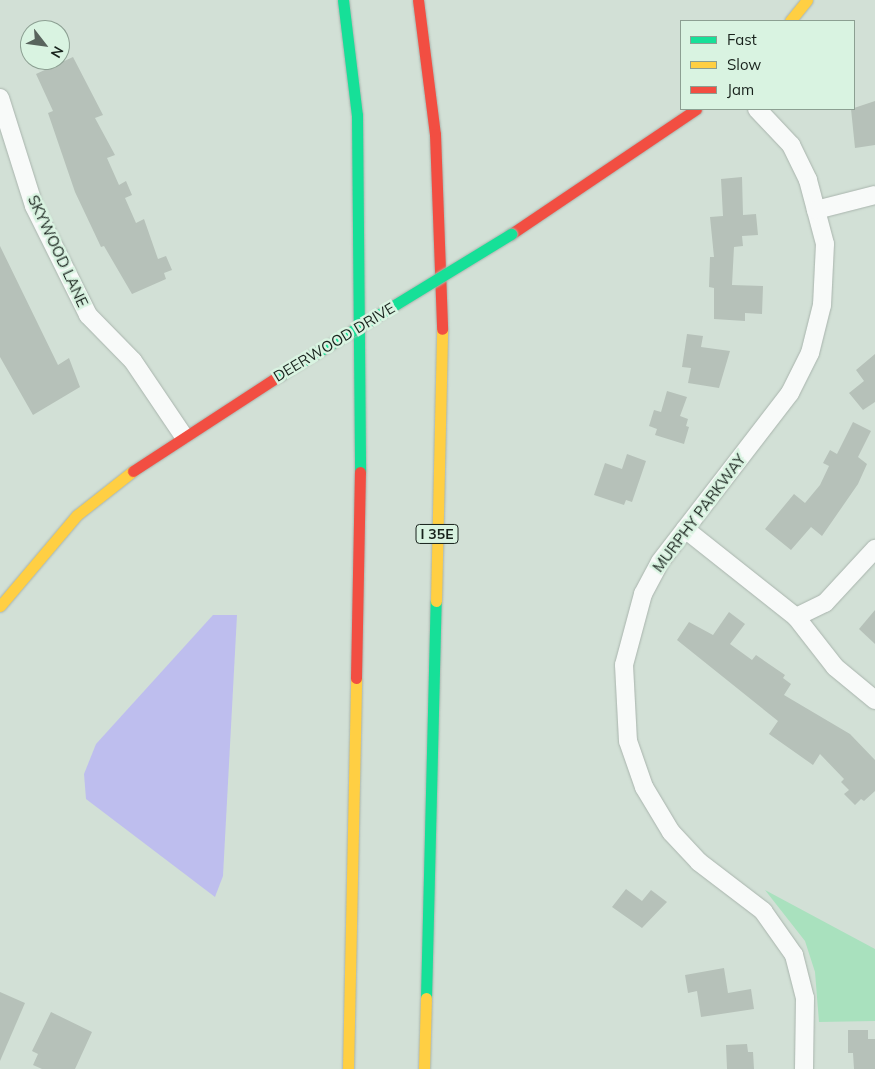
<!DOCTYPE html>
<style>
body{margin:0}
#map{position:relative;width:875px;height:1069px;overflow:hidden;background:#d2e0d6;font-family:Mulish,sans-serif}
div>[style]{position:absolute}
.green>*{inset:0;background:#a9e1be}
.water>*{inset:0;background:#bebeee}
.building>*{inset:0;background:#b6c1b9}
.roads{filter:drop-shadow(0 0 1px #a9b4ad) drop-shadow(0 0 1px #a9b4ad)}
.street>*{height:18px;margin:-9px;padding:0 9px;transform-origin:9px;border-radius:9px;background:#f8faf9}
.fast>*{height:11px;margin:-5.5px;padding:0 5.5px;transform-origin:5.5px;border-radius:5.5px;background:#16e098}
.slow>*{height:11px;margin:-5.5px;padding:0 5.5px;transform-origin:5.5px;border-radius:5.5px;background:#ffcf43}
.jam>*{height:11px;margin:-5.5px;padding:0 5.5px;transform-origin:5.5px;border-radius:5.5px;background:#f24e42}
.bridges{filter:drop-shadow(0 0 1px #a9b4ad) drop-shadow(0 0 1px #a9b4ad)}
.fast-bridge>*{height:11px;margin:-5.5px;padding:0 5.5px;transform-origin:5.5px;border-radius:5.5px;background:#16e098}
span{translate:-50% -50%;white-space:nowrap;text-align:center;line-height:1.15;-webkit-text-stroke:5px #d9f3e1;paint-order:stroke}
.shield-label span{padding:1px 4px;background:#d9f3e1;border:1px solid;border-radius:4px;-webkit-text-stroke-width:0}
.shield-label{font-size:14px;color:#18221c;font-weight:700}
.street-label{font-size:15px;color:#18221c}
.legend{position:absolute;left:680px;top:20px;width:175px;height:90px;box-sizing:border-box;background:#d9f3e1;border:1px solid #8c9f92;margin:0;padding:6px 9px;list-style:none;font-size:15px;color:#18221c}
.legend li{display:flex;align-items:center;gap:10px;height:25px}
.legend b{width:25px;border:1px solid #8c9f92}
.north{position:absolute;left:20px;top:20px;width:50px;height:50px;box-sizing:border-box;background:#d9f3e1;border:1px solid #8c9f92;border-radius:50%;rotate:120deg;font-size:14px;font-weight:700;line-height:20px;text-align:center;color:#18221c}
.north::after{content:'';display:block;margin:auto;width:18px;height:22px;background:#59645d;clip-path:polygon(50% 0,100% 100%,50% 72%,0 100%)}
</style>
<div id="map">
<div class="green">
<i style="clip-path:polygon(765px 890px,875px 949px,875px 1021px,819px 1022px,815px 972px,805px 941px)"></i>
</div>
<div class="water">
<i style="clip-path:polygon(213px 615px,237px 615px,223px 876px,215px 897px,86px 799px,84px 774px,96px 744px)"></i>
</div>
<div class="building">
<i style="clip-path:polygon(73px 57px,103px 115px,95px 118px,115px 155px,107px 158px,119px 185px,126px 181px,132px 195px,125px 198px,136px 223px,144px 219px,158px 259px,166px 256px,172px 270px,164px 273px,166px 279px,132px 294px,104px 246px,101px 247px,75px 192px,48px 113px,53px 111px,36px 74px)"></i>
<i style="clip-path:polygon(875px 101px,875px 145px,855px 148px,851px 109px)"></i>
<i style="clip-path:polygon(742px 177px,743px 215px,756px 214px,758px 235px,742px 236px,743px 246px,734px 247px,732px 285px,763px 286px,762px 314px,745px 313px,745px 321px,714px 319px,714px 288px,709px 287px,710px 257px,714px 257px,710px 217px,723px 216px,721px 179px)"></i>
<i style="clip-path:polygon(0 246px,58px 365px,69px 358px,80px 387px,33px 415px,0 357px)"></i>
<i style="clip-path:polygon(687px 334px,703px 336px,701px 347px,730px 351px,719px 388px,688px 383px,691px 368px,682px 367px)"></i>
<i style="clip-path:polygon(875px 354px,875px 402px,863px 410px,849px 393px,864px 381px,856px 370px)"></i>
<i style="clip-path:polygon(667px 391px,687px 397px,680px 416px,688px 419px,686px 426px,689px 427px,684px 444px,655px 435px,657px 429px,649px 426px,654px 410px,661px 412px)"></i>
<i style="clip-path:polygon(853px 422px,871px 431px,858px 457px,867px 464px,858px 484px,822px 536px,811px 527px,791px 550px,765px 529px,794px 494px,805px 503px,820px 485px,829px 466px,823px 463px,830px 450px,837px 454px)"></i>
<i style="clip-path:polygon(627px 454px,646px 461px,632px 502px,626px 500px,624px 505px,594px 495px,605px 463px,622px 469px)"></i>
<i style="clip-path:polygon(875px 610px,875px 644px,859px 629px)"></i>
<i style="clip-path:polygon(729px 612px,745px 624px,730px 644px,752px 660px,756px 655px,785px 675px,783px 678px,791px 684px,784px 695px,850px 734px,875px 760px,875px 791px,864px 801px,861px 799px,855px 805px,844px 794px,849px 790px,841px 782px,844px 779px,820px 754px,813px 765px,769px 734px,778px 721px,677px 640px,689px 622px,713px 635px)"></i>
<i style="clip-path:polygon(626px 889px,642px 901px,651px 890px,667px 902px,642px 928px,612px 907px)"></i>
<i style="clip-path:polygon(724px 968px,728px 993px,751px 989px,754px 1009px,701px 1017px,697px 991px,688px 993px,685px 975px)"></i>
<i style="clip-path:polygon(0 992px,25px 1003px,0 1061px)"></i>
<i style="clip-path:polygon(51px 1012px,92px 1032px,75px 1069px,42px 1069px,33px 1065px,38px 1054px,32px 1051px)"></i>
<i style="clip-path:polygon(848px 1030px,868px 1030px,868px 1039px,875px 1039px,875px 1069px,854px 1069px,853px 1053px,848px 1053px)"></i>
<i style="clip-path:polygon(747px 1044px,748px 1052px,753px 1052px,754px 1069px,727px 1069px,726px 1045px)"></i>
</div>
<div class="roads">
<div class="street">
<i style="left:0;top:98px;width:113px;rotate:72.5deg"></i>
<i style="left:34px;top:206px;width:122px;rotate:63.6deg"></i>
<i style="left:88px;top:315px;width:64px;rotate:45.6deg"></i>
<i style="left:133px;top:361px;width:89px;rotate:56deg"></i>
<i style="left:757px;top:109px;width:50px;rotate:46.6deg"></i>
<i style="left:791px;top:145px;width:39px;rotate:64deg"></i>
<i style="left:808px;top:180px;width:66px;rotate:75.1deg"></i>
<i style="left:825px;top:244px;width:61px;rotate:92.8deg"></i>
<i style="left:822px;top:305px;width:49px;rotate:104deg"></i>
<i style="left:810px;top:353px;width:45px;rotate:116.6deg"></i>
<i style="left:790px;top:393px;width:213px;rotate:127.6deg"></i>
<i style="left:660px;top:562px;width:36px;rotate:118deg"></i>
<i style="left:643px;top:594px;width:73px;rotate:105deg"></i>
<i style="left:624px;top:665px;width:76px;rotate:87deg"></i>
<i style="left:628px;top:741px;width:49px;rotate:70.8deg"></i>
<i style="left:644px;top:787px;width:52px;rotate:59deg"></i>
<i style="left:671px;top:832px;width:41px;rotate:47deg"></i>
<i style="left:699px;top:862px;width:81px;rotate:37.4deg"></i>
<i style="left:763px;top:911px;width:54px;rotate:54.8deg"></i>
<i style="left:794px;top:955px;width:44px;rotate:75.7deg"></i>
<i style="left:805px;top:998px;width:71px;rotate:90.8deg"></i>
<i style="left:816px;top:210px;width:61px;rotate:-14.3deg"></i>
<i style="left:685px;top:529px;width:142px;rotate:38.4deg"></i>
<i style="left:796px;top:617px;width:63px;rotate:52deg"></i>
<i style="left:835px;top:667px;width:52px;rotate:39.5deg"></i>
<i style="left:796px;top:617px;width:32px;rotate:-26deg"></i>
<i style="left:825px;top:603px;width:74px;rotate:-47.2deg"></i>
</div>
<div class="fast">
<i style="left:343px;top:0;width:116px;rotate:83.1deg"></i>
<i style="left:357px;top:115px;width:357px;rotate:89.5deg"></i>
<i style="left:426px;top:998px;width:397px;rotate:-88.6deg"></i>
</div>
<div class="slow">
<i style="left:790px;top:21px;width:27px;rotate:-51deg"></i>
<i style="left:436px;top:601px;width:272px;rotate:-88.7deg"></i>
<i style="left:0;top:606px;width:119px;rotate:-49.8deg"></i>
<i style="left:77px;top:515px;width:71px;rotate:-38.2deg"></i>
<i style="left:348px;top:1069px;width:391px;rotate:-88.8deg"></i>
<i style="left:424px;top:1069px;width:71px;rotate:-88.4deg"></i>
</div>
<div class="jam">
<i style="left:418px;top:0;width:135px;rotate:82.8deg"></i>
<i style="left:435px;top:134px;width:195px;rotate:87.9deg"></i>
<i style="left:511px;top:234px;width:223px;rotate:-34deg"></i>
<i style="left:133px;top:471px;width:176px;rotate:-33.1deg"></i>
<i style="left:356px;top:678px;width:206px;rotate:-88.9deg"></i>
</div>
</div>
<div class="bridges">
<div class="fast-bridge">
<i style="left:280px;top:375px;width:271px;rotate:-31.4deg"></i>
</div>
</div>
<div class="shield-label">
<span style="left:437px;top:534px">I 35E</span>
</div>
<div class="street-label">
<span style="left:58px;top:251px;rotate:65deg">SKYWOOD LANE</span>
<span style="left:334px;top:342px;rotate:-31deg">DEERWOOD DRIVE</span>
<span style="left:699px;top:513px;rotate:-53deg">MURPHY PARKWAY</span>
</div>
<ul class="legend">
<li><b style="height:6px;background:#16e098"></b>Fast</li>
<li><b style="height:6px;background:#ffcf43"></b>Slow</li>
<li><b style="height:6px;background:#f24e42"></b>Jam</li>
</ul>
<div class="north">N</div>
</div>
